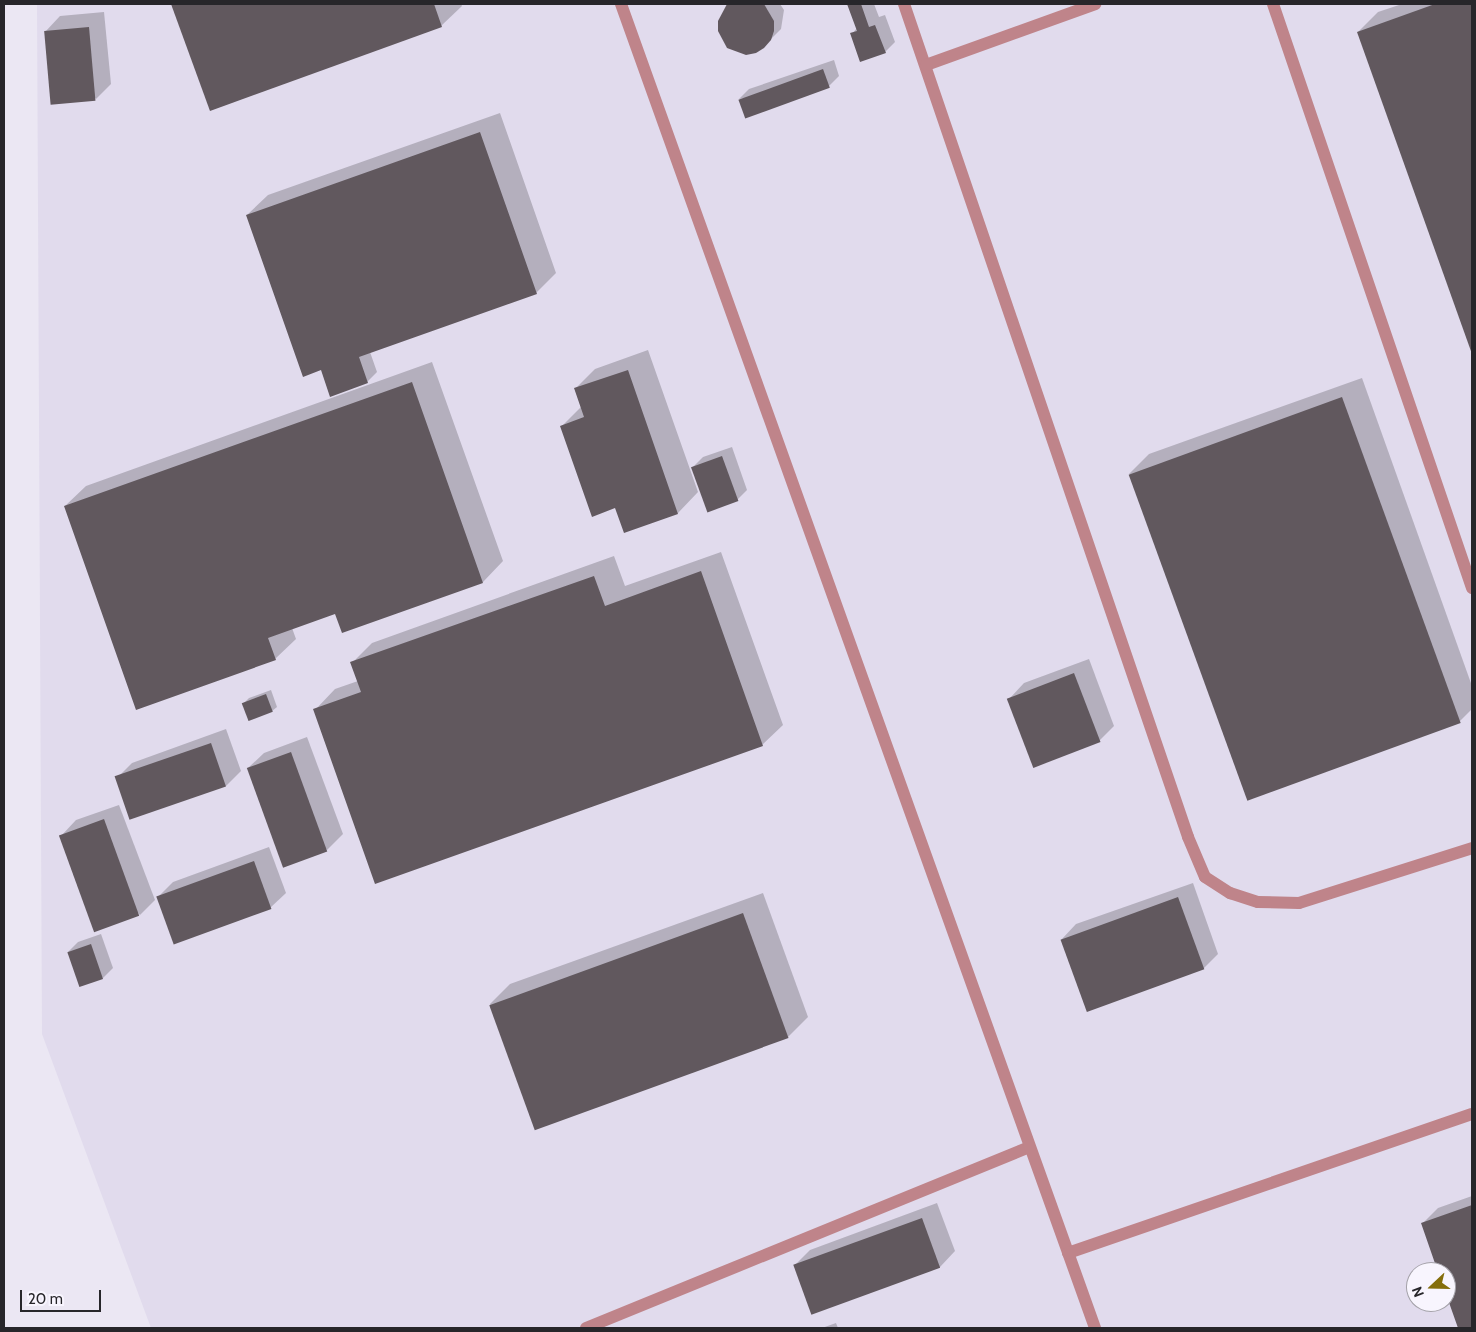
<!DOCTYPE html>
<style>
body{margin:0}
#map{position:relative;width:1476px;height:1332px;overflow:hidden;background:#ebe7f3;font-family:Cabin,sans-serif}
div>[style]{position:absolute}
.built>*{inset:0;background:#e1dbed}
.shadow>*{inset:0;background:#0003}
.building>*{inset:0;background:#61585e;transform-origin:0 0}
.lane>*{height:12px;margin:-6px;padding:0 6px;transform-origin:6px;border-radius:6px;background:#bf848a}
.street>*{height:12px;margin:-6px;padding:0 6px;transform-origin:6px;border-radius:6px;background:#bf848a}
span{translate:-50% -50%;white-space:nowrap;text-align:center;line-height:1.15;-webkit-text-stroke:5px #f8f5fe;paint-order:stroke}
.frame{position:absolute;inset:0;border:5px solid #27262a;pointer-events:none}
.north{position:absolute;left:1406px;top:1262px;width:50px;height:50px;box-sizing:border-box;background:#f8f5fe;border:1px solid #a4a2a9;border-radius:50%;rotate:249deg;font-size:14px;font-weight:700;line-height:20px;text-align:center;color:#27262a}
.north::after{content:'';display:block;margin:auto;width:18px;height:22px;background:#856e0c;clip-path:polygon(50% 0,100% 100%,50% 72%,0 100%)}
.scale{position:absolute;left:20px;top:1290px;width:81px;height:22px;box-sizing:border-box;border:2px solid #27262a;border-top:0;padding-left:6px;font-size:15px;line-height:18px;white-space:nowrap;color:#27262a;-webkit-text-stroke:4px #f8f5fe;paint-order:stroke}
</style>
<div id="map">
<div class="built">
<i style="clip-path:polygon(evenodd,37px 4px,1472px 4px,1472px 1328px,151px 1328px,42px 1034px,37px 4px,1416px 1272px,1446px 1272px,1446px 1302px,1416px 1302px,1416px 1272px)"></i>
</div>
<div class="shadow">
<i style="clip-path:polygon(173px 4px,461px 4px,462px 6px,441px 26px,211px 110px)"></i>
<i style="clip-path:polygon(729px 4px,780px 4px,784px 10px,781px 29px,770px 40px,719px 21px)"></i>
<i style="clip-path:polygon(848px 4px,874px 4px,879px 17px,885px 15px,895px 42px,885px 52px,852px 34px,857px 28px)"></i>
<i style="clip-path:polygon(1402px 4px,1472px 4px,1472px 351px,1358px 32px,1378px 12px)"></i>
<i style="clip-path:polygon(104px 12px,111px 84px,96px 99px,45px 32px,60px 16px)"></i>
<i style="clip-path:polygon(834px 60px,839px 76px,829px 86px,739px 99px,749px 89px)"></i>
<i style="clip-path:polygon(500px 113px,556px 273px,536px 293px,370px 352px,377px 372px,367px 382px,322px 369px,247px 215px,268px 195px)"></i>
<i style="clip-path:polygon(648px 350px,698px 492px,678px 513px,625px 531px,616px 507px,562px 426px,581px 407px,575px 389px,595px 369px)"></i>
<i style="clip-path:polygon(432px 362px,503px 561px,483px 582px,343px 631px,336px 613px,292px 628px,296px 639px,275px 659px,65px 506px,86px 486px)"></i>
<i style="clip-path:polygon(1362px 378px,1472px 686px,1472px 709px,1458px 723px,1129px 474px,1149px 454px)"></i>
<i style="clip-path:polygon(732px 447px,747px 490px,737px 500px,693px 467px,703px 457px)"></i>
<i style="clip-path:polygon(721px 552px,783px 725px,762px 745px,315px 710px,335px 689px,358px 681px,352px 663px,372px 643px,614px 556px,625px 586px)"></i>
<i style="clip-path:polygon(1089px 659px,1114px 726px,1099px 741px,1009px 699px,1024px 683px)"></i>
<i style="clip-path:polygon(271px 690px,277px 707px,272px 711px,244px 703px,249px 698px)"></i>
<i style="clip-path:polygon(226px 729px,241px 771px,226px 786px,117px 778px,132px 763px)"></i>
<i style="clip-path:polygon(307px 737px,343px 834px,327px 850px,248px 768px,264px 753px)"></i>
<i style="clip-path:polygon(119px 805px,155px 900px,140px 915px,61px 836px,76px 820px)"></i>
<i style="clip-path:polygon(269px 847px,286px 893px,270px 908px,158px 897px,173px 882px)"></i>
<i style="clip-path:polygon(1193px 883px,1218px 954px,1203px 969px,1061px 940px,1076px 924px)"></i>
<i style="clip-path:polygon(763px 893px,808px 1017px,788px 1037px,535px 1128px,490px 1004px,510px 984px)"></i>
<i style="clip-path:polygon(101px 934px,113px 968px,103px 978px,68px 952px,78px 942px)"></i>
<i style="clip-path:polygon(1472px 1196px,1472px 1328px,1460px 1328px,1446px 1290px,1446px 1272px,1422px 1224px,1438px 1208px)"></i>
<i style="clip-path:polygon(937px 1203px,955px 1251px,940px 1267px,812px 1313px,795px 1265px,810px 1250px)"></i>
<i style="clip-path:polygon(836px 1323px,838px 1328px,822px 1328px)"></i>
</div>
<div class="building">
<i style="clip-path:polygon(171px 4px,434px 4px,442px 27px,210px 111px)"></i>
<i style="clip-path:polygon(727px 4px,764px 4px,774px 21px,774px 31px,771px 40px,764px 48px,756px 53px,746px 55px,727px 48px,718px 31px,718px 21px)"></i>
<i style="clip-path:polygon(847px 4px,861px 4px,869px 27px,875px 25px,886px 53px,860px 62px,850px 33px,857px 31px)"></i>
<i style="clip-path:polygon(1435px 4px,1472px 4px,1472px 354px,1357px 32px)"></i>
<i style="left:89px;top:27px;width:74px;height:45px;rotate:85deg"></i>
<i style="left:823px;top:69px;width:20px;height:90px;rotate:70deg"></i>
<i style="clip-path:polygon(480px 132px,537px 294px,359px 357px,368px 383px,330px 397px,321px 370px,303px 377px,246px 215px)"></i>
<i style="clip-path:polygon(628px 370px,678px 514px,624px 533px,615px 508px,592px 517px,560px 426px,584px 417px,574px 388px)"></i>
<i style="clip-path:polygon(412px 382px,483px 583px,342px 633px,335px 614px,268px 638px,276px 660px,136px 710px,64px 506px)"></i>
<i style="left:1342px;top:397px;width:347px;height:227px;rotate:70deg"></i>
<i style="left:722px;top:456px;width:48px;height:33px;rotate:70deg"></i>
<i style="clip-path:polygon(701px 571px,763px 746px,375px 884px,313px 709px,361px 692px,350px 662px,594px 576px,605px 606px)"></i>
<i style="left:1074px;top:673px;width:74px;height:72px;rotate:69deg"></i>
<i style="left:266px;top:694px;width:19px;height:26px;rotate:69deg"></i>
<i style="left:211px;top:743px;width:46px;height:102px;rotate:71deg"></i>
<i style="left:291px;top:752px;width:106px;height:47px;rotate:70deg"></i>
<i style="left:104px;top:819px;width:103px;height:48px;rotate:70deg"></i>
<i style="left:254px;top:861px;width:51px;height:104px;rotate:70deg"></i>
<i style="left:1178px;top:897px;width:77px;height:125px;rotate:70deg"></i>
<i style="left:743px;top:913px;width:133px;height:270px;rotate:70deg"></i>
<i style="left:91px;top:944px;width:37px;height:25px;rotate:71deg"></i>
<i style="clip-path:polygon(1472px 1205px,1472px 1328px,1458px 1328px,1446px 1294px,1446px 1272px,1438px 1272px,1421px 1223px)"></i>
<i style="left:922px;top:1218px;width:53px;height:137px;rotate:70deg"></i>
</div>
<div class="lane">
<i style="left:904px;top:4px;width:880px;rotate:71.17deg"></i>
<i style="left:1188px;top:837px;width:43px;rotate:67deg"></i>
<i style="left:1205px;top:877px;width:30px;rotate:33deg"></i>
<i style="left:1230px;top:893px;width:29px;rotate:18deg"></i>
<i style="left:1258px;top:902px;width:41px;rotate:1.4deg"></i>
<i style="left:1299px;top:903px;width:182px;rotate:-17.6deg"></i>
<i style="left:1273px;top:4px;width:617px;rotate:71.18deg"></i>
<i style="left:926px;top:65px;width:180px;rotate:-19.8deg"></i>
<i style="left:586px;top:1328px;width:479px;rotate:-22.2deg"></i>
</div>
<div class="street">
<i style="left:621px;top:4px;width:1406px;rotate:70.3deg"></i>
<i style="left:1068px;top:1253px;width:427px;rotate:-19deg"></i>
</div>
<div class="frame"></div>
<div class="north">N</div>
<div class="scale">20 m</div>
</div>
